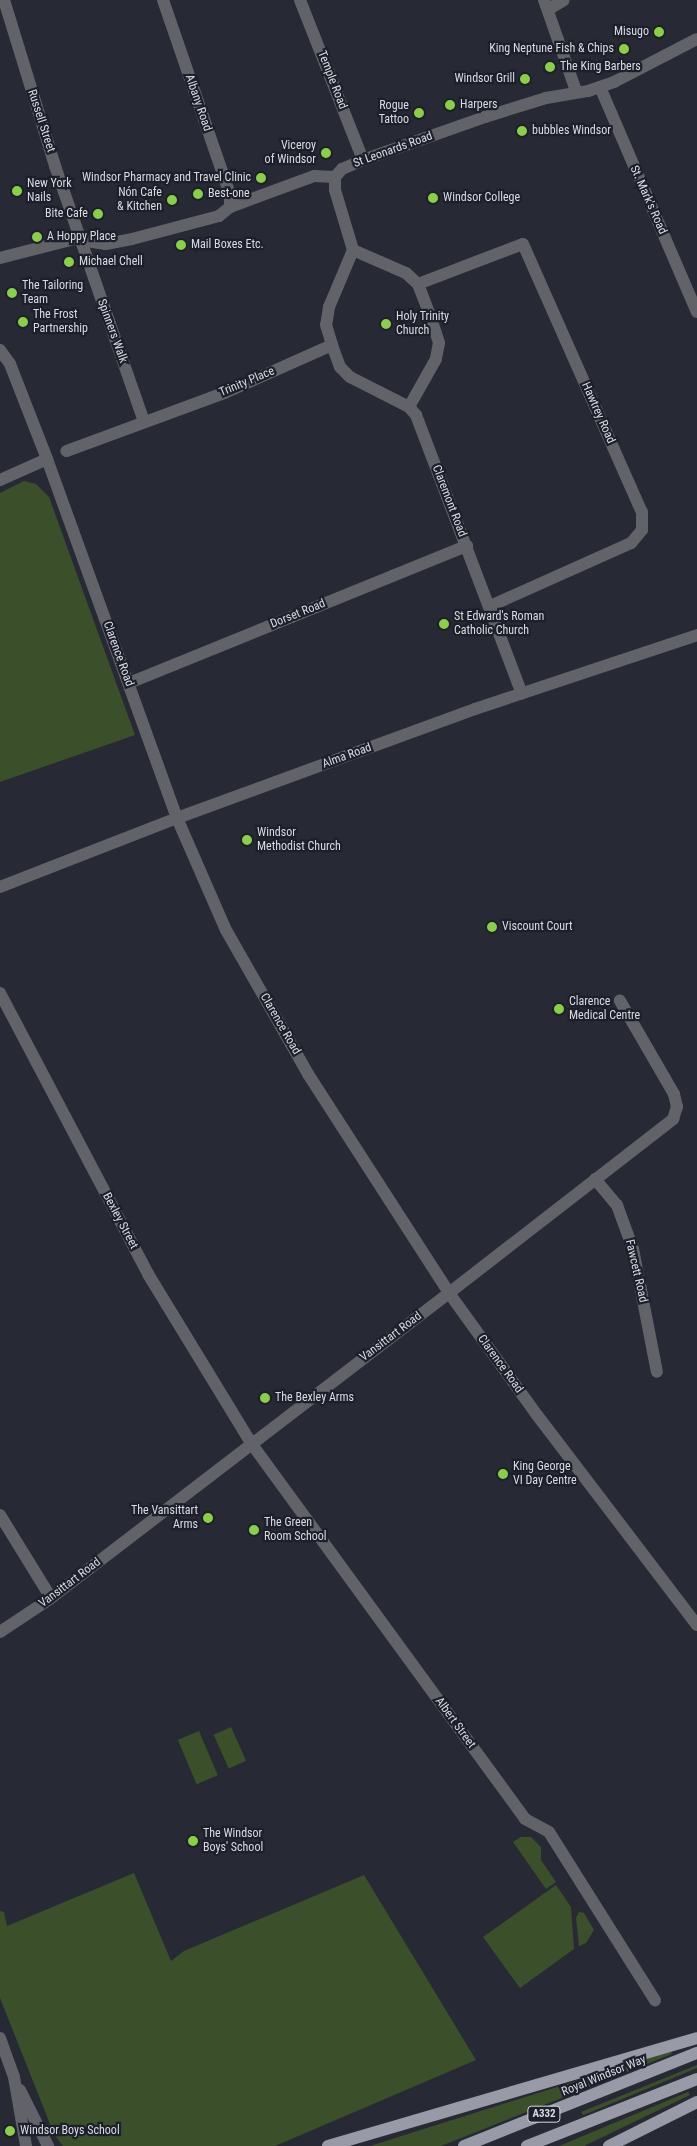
<!DOCTYPE html>
<meta charset="utf-8">
<style>
body{margin:0}
#map{position:relative;width:697px;height:2146px;overflow:hidden;background:#272a35;font-family:"Roboto Condensed",sans-serif}
div>[style]{position:absolute}
.green>*{inset:0;background:#3b4f2b;transform-origin:0 0}
.minor>*{height:12px;margin:-6px;padding:0 6px;transform-origin:6px;border-radius:6px;background:#626369}
.tertiary>*{height:12px;margin:-6px;padding:0 6px;transform-origin:6px;border-radius:6px;background:#626369}
.primary>*{height:12px;margin:-6px;padding:0 6px;transform-origin:6px;border-radius:6px;background:#989ba7}
.dots>*{width:14px;height:14px;translate:-50% -50%;box-sizing:border-box;border:2px solid #1d202b;border-radius:50%}
span{translate:-50% -50%;white-space:nowrap;text-align:center;line-height:1.15;-webkit-text-stroke:4.5px #1d202b;paint-order:stroke}
.shield-label span{padding:1px 4px;background:#1d202b;border:1px solid;border-radius:4px;-webkit-text-stroke-width:0}
.shield-label{font-size:11px;color:#d9dbe2;font-weight:700}
.poi-label{font-size:12px;color:#d9dbe2}
.right{translate:-100% -50%;text-align:right}
.left{translate:0 -50%;text-align:left}
.street-label{font-size:12px;color:#d9dbe2}
</style>
<div id="map">
<div class="green">
<i style="clip-path:polygon(24px 481px,36px 484px,49px 497px,135px 735px,0 782px,0 493px)"></i>
<i style="left:231px;top:1727px;width:37px;height:19px;rotate:66deg"></i>
<i style="left:199px;top:1731px;width:48px;height:23px;rotate:67deg"></i>
<i style="clip-path:polygon(521px 1837px,531px 1837px,541px 1847px,541px 1860px,556px 1882px,546px 1889px,513px 1842px)"></i>
<i style="clip-path:polygon(134px 1873px,171px 1961px,184px 1951px,364px 1875px,476px 2060px,275px 2146px,63px 2146px,54px 2134px,0 1998px,0 1911px,4px 1912px,7px 1926px)"></i>
<i style="clip-path:polygon(556px 1885px,571px 1907px,574px 1949px,520px 1988px,483px 1937px)"></i>
<i style="clip-path:polygon(579px 1912px,584px 1913px,594px 1930px,586px 1943px,579px 1946px,576px 1918px)"></i>
<i style="clip-path:polygon(671px 2051px,672px 2054px,441px 2146px,370px 2146px)"></i>
<i style="clip-path:polygon(697px 2065px,697px 2068px,591px 2112px,583px 2115px,581px 2112px)"></i>
<i style="clip-path:polygon(688px 2092px,690px 2095px,584px 2146px,559px 2146px)"></i>
</div>
<div class="minor">
<i style="left:4px;top:0;width:174px;rotate:72.9deg"></i>
<i style="left:55px;top:166px;width:270px;rotate:70.8deg"></i>
<i style="left:163px;top:0;width:206px;rotate:71deg"></i>
<i style="left:230px;top:195px;width:12px;rotate:90deg"></i>
<i style="left:300px;top:0;width:172px;rotate:68.5deg"></i>
<i style="left:544px;top:0;width:96px;rotate:70.6deg"></i>
<i style="left:549px;top:9px;width:17px;rotate:-31deg"></i>
<i style="left:600px;top:87px;width:245px;rotate:66.7deg"></i>
<i style="left:353px;top:250px;width:58px;rotate:23.5deg"></i>
<i style="left:406px;top:273px;width:16px;rotate:43deg"></i>
<i style="left:418px;top:284px;width:33px;rotate:69deg"></i>
<i style="left:430px;top:315px;width:29px;rotate:72deg"></i>
<i style="left:439px;top:343px;width:16px;rotate:101deg"></i>
<i style="left:436px;top:359px;width:55px;rotate:119.4deg"></i>
<i style="left:0;top:258px;width:76px;rotate:-14.4deg"></i>
<i style="left:74px;top:239px;width:32px;rotate:9deg"></i>
<i style="left:106px;top:244px;width:26px;rotate:-11deg"></i>
<i style="left:132px;top:239px;width:90px;rotate:-14.8deg"></i>
<i style="left:219px;top:216px;width:14px;rotate:-39deg"></i>
<i style="left:230px;top:207px;width:90px;rotate:-20.3deg"></i>
<i style="left:314px;top:176px;width:21px;rotate:3deg"></i>
<i style="left:335px;top:177px;width:13px;rotate:90deg"></i>
<i style="left:335px;top:190px;width:63px;rotate:73.3deg"></i>
<i style="left:353px;top:250px;width:62px;rotate:112.8deg"></i>
<i style="left:329px;top:307px;width:18px;rotate:99deg"></i>
<i style="left:326px;top:325px;width:21px;rotate:73deg"></i>
<i style="left:332px;top:345px;width:118px;rotate:156deg"></i>
<i style="left:224px;top:393px;width:168px;rotate:159.8deg"></i>
<i style="left:418px;top:284px;width:112px;rotate:-20.9deg"></i>
<i style="left:523px;top:244px;width:293px;rotate:66.1deg"></i>
<i style="left:642px;top:512px;width:18px;rotate:90deg"></i>
<i style="left:642px;top:530px;width:17px;rotate:130deg"></i>
<i style="left:631px;top:543px;width:154px;rotate:155.9deg"></i>
<i style="left:332px;top:345px;width:23px;rotate:70deg"></i>
<i style="left:340px;top:367px;width:14px;rotate:45deg"></i>
<i style="left:350px;top:377px;width:66px;rotate:27deg"></i>
<i style="left:409px;top:407px;width:11px;rotate:49deg"></i>
<i style="left:416px;top:415px;width:298px;rotate:69.2deg"></i>
<i style="left:0;top:480px;width:51px;rotate:-24.1deg"></i>
<i style="left:129px;top:683px;width:365px;rotate:-22.1deg"></i>
<i style="left:0;top:993px;width:318px;rotate:62.2deg"></i>
<i style="left:148px;top:1274px;width:198px;rotate:58.6deg"></i>
<i style="left:251px;top:1443px;width:465px;rotate:53.9deg"></i>
<i style="left:525px;top:1819px;width:27px;rotate:28deg"></i>
<i style="left:549px;top:1832px;width:199px;rotate:57.8deg"></i>
<i style="left:595px;top:1179px;width:34px;rotate:50deg"></i>
<i style="left:617px;top:1205px;width:47px;rotate:70deg"></i>
<i style="left:633px;top:1249px;width:125px;rotate:79deg"></i>
<i style="left:449px;top:1293px;width:284px;rotate:-37.8deg"></i>
<i style="left:673px;top:1119px;width:13px;rotate:-72deg"></i>
<i style="left:677px;top:1107px;width:13px;rotate:-103deg"></i>
<i style="left:674px;top:1094px;width:108px;rotate:-120.1deg"></i>
<i style="left:0;top:1515px;width:97px;rotate:58.4deg"></i>
</div>
<div class="tertiary">
<i style="left:335px;top:177px;width:11px;rotate:-49deg"></i>
<i style="left:342px;top:169px;width:23px;rotate:-23deg"></i>
<i style="left:363px;top:160px;width:129px;rotate:-19.4deg"></i>
<i style="left:485px;top:117px;width:64px;rotate:-17.3deg"></i>
<i style="left:546px;top:98px;width:43px;rotate:-9.5deg"></i>
<i style="left:588px;top:91px;width:28px;rotate:-19deg"></i>
<i style="left:614px;top:82px;width:93px;rotate:-27.4deg"></i>
<i style="left:0;top:350px;width:17px;rotate:54deg"></i>
<i style="left:10px;top:364px;width:102px;rotate:68.7deg"></i>
<i style="left:47px;top:459px;width:382px;rotate:70.1deg"></i>
<i style="left:177px;top:818px;width:122px;rotate:66.4deg"></i>
<i style="left:226px;top:930px;width:166px;rotate:60.3deg"></i>
<i style="left:308px;top:1074px;width:260px;rotate:57.2deg"></i>
<i style="left:449px;top:1293px;width:150px;rotate:54.2deg"></i>
<i style="left:537px;top:1415px;width:264px;rotate:52.7deg"></i>
<i style="left:0;top:887px;width:190px;rotate:-21.3deg"></i>
<i style="left:177px;top:818px;width:317px;rotate:-20.1deg"></i>
<i style="left:475px;top:709px;width:234px;rotate:-18.4deg"></i>
<i style="left:0;top:1632px;width:61px;rotate:-33.7deg"></i>
<i style="left:51px;top:1598px;width:501px;rotate:-37.46deg"></i>
<i style="left:0;top:2038px;width:41px;rotate:70.3deg"></i>
<i style="left:14px;top:2077px;width:70px;rotate:80.1deg"></i>
<i style="left:20px;top:2090px;width:63px;rotate:63.4deg"></i>
</div>
<div class="primary">
<i style="left:328px;top:2146px;width:384px;rotate:-16.3deg"></i>
<i style="left:464px;top:2146px;width:251px;rotate:-21.8deg"></i>
<i style="left:527px;top:2146px;width:183px;rotate:-21.5deg"></i>
<i style="left:609px;top:2146px;width:98px;rotate:-26.6deg"></i>
</div>
<div class="dots">
<i style="left:659px;top:32px;background:#8bce47"></i>
<i style="left:624px;top:49px;background:#8bce47"></i>
<i style="left:550px;top:67px;background:#8bce47"></i>
<i style="left:525px;top:79px;background:#8bce47"></i>
<i style="left:450px;top:105px;background:#8bce47"></i>
<i style="left:419px;top:113px;background:#8bce47"></i>
<i style="left:522px;top:131px;background:#8bce47"></i>
<i style="left:326px;top:153px;background:#8bce47"></i>
<i style="left:261px;top:178px;background:#8bce47"></i>
<i style="left:17px;top:191px;background:#8bce47"></i>
<i style="left:198px;top:194px;background:#8bce47"></i>
<i style="left:433px;top:198px;background:#8bce47"></i>
<i style="left:172px;top:200px;background:#8bce47"></i>
<i style="left:98px;top:214px;background:#8bce47"></i>
<i style="left:37px;top:237px;background:#8bce47"></i>
<i style="left:181px;top:245px;background:#8bce47"></i>
<i style="left:69px;top:262px;background:#8bce47"></i>
<i style="left:12px;top:293px;background:#8bce47"></i>
<i style="left:23px;top:322px;background:#8bce47"></i>
<i style="left:386px;top:324px;background:#8bce47"></i>
<i style="left:444px;top:624px;background:#8bce47"></i>
<i style="left:247px;top:840px;background:#8bce47"></i>
<i style="left:492px;top:927px;background:#8bce47"></i>
<i style="left:559px;top:1009px;background:#8bce47"></i>
<i style="left:265px;top:1398px;background:#8bce47"></i>
<i style="left:503px;top:1474px;background:#8bce47"></i>
<i style="left:208px;top:1518px;background:#8bce47"></i>
<i style="left:254px;top:1530px;background:#8bce47"></i>
<i style="left:193px;top:1841px;background:#8bce47"></i>
<i style="left:10px;top:2131px;background:#8bce47"></i>
</div>
<div class="shield-label">
<span style="left:544px;top:2114px">A332</span>
</div>
<div class="poi-label">
<span class="right" style="left:649px;top:32px">Misugo</span>
<span class="right" style="left:614px;top:49px">King Neptune Fish &amp; Chips</span>
<span class="left" style="left:560px;top:67px">The King Barbers</span>
<span class="right" style="left:515px;top:79px">Windsor Grill</span>
<span class="left" style="left:460px;top:105px">Harpers</span>
<span class="right" style="left:409px;top:113px">Rogue<br>Tattoo</span>
<span class="left" style="left:532px;top:131px">bubbles Windsor</span>
<span class="right" style="left:316px;top:153px">Viceroy<br>of Windsor</span>
<span class="right" style="left:251px;top:178px">Windsor Pharmacy and Travel Clinic</span>
<span class="left" style="left:27px;top:191px">New York<br>Nails</span>
<span class="right" style="left:162px;top:200px">Nón Cafe<br>&amp; Kitchen</span>
<span class="left" style="left:208px;top:194px">Best-one</span>
<span class="left" style="left:443px;top:198px">Windsor College</span>
<span class="right" style="left:88px;top:214px">Bite Cafe</span>
<span class="left" style="left:47px;top:237px">A Hoppy Place</span>
<span class="left" style="left:191px;top:245px">Mail Boxes Etc.</span>
<span class="left" style="left:79px;top:262px">Michael Chell</span>
<span class="left" style="left:22px;top:293px">The Tailoring<br>Team</span>
<span class="left" style="left:33px;top:322px">The Frost<br>Partnership</span>
<span class="left" style="left:396px;top:324px">Holy Trinity<br>Church</span>
<span class="left" style="left:454px;top:624px">St Edward's Roman<br>Catholic Church</span>
<span class="left" style="left:257px;top:840px">Windsor<br>Methodist Church</span>
<span class="left" style="left:502px;top:927px">Viscount Court</span>
<span class="left" style="left:569px;top:1009px">Clarence<br>Medical Centre</span>
<span class="left" style="left:275px;top:1398px">The Bexley Arms</span>
<span class="left" style="left:513px;top:1474px">King George<br>VI Day Centre</span>
<span class="right" style="left:198px;top:1518px">The Vansittart<br>Arms</span>
<span class="left" style="left:264px;top:1530px">The Green<br>Room School</span>
<span class="left" style="left:203px;top:1841px">The Windsor<br>Boys' School</span>
<span class="left" style="left:20px;top:2131px">Windsor Boys School</span>
</div>
<div class="street-label">
<span style="left:332px;top:80px;rotate:69deg">Temple Road</span>
<span style="left:198px;top:103px;rotate:71deg">Albany Road</span>
<span style="left:41px;top:121px;rotate:72deg">Russell Street</span>
<span style="left:393px;top:150px;rotate:-20deg">St Leonards Road</span>
<span style="left:648px;top:200px;rotate:66deg">St. Mark's Road</span>
<span style="left:112px;top:331px;rotate:70deg">Spinners Walk</span>
<span style="left:247px;top:382px;rotate:-23deg">Trinity Place</span>
<span style="left:598px;top:413px;rotate:66deg">Hawtrey Road</span>
<span style="left:449px;top:501px;rotate:69deg">Claremont Road</span>
<span style="left:298px;top:614px;rotate:-22deg">Dorset Road</span>
<span style="left:118px;top:654px;rotate:70deg">Clarence Road</span>
<span style="left:347px;top:756px;rotate:-20deg">Alma Road</span>
<span style="left:280px;top:1024px;rotate:60deg">Clarence Road</span>
<span style="left:120px;top:1221px;rotate:62deg">Bexley Street</span>
<span style="left:636px;top:1271px;rotate:77deg">Fawcett Road</span>
<span style="left:391px;top:1337px;rotate:-37deg">Vansittart Road</span>
<span style="left:500px;top:1364px;rotate:54deg">Clarence Road</span>
<span style="left:70px;top:1583px;rotate:-37deg">Vansittart Road</span>
<span style="left:455px;top:1723px;rotate:54deg">Albert Street</span>
<span style="left:604px;top:2076px;rotate:-22deg">Royal Windsor Way</span>
</div>
</div>
